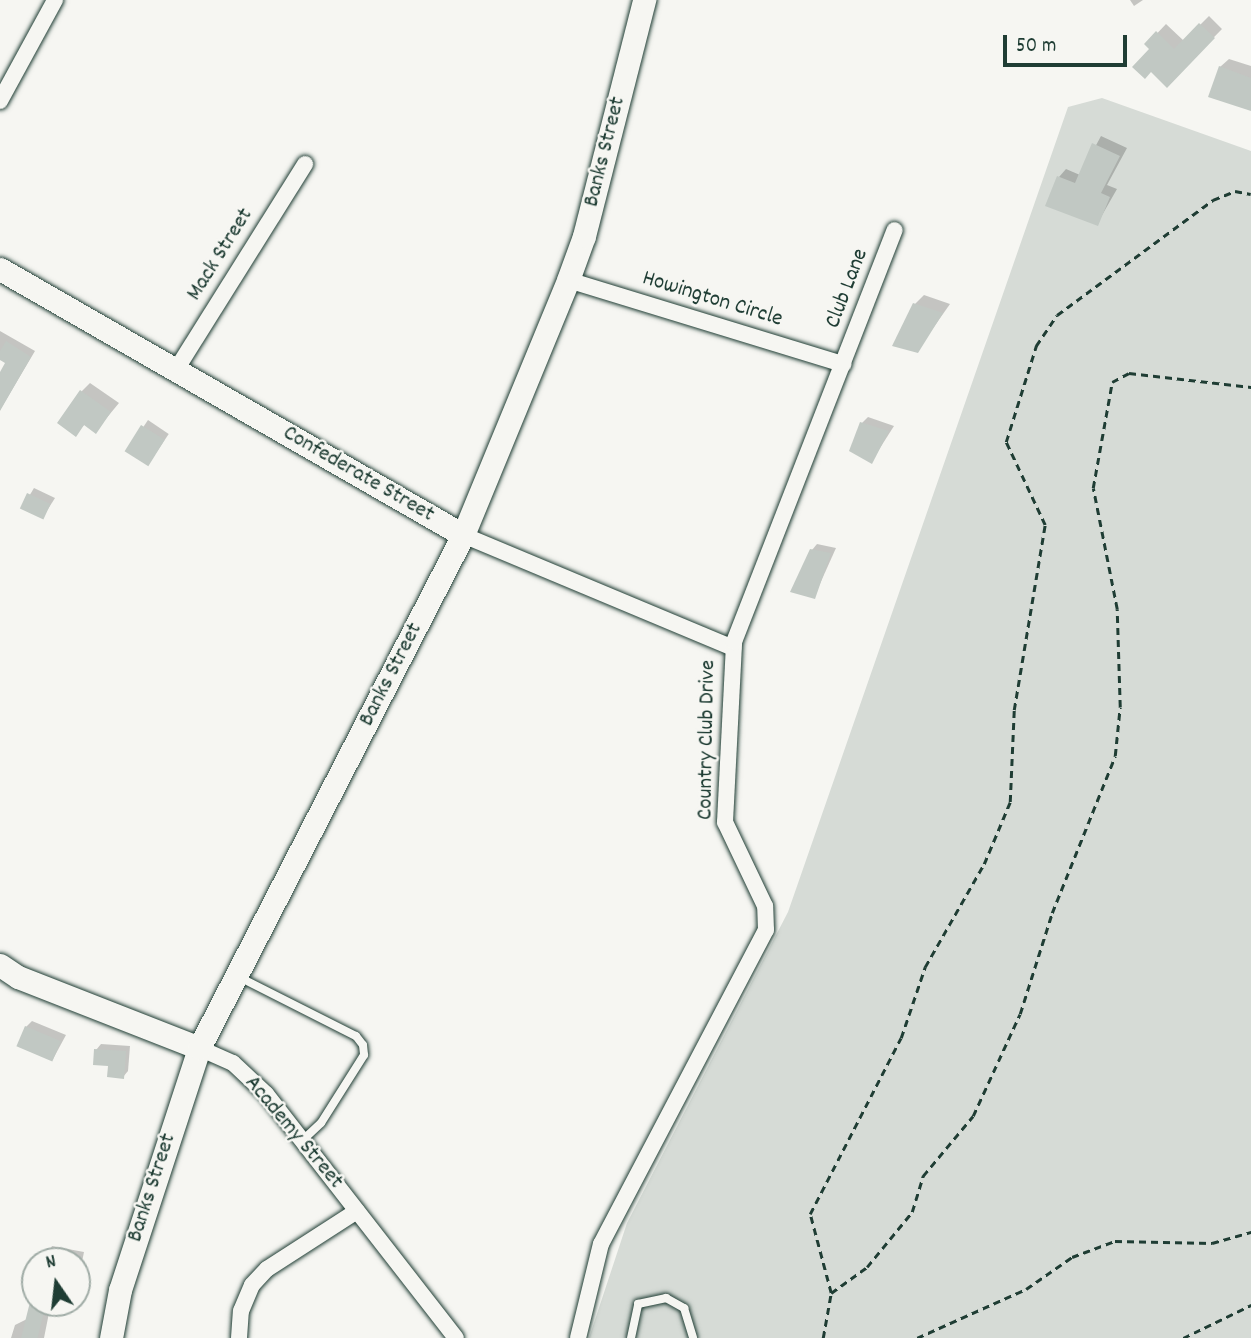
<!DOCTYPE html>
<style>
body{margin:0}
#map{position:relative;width:1251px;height:1338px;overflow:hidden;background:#f6f6f2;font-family:Dekko,sans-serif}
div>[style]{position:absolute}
.green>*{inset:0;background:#d6dbd6}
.shadow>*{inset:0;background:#0003;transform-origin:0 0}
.building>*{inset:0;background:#c1c8c3;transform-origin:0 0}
.path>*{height:2.5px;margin-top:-1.25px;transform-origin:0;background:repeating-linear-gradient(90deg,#1f3d34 0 7px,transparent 0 12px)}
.roads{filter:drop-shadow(0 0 2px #1f3d34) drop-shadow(0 0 2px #1f3d34)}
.lane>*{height:8px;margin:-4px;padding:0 4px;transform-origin:4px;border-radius:4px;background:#f6f6f2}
.street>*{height:16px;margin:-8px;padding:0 8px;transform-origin:8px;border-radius:8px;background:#f6f6f2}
.secondary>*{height:23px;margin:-11.5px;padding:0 11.5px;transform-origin:11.5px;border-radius:11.5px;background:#f6f6f2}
span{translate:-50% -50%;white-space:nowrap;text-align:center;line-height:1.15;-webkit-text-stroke:5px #f6f6f2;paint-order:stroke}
.street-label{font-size:23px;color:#1f3d34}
.north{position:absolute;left:21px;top:1247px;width:70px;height:70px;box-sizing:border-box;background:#f6f6f2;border:2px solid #a0aca6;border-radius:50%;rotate:346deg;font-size:19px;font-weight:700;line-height:28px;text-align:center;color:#1f3d34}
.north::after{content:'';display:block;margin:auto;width:24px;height:32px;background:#1f3d34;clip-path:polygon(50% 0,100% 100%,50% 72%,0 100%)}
.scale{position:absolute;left:1003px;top:35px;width:124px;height:32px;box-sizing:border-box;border:4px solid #1f3d34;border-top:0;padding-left:9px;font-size:21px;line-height:24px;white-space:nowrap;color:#1f3d34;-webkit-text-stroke:5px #f6f6f2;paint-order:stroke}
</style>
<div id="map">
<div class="green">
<i style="clip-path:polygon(1102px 98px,1251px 151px,1251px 1338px,589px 1338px,627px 1223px,788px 912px,1068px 107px)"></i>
</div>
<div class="shadow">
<i style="clip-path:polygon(1130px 0,1143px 0,1134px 6px)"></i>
<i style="clip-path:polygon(1209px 16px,1222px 29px,1167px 85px,1147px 44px,1166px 24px,1184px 41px)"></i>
<i style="clip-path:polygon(1229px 59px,1251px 66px,1251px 110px,1220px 67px)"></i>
<i style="clip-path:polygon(1101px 136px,1127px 148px,1107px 185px,1117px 189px,1097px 224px,1059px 177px,1066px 169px,1080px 175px)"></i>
<i style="clip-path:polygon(924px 295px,950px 304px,917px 351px,915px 304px)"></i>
<i style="clip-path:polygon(0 331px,35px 351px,0 410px,0 376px,8px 363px,0 358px)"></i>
<i style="clip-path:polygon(90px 383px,119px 403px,95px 432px,85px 424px,75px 434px,82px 391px)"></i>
<i style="clip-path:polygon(868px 417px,894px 426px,871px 462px,862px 423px)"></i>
<i style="left:148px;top:420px;width:25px;height:37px;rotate:34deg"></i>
<i style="clip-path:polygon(34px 488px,55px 498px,43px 517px,22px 508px)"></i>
<i style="clip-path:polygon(817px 544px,836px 548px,814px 597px,812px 550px)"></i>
<i style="clip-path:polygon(32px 1021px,66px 1035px,53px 1059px,26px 1027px)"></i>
<i style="clip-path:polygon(101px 1044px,130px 1046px,128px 1071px,123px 1077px,96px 1050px)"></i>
<i style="clip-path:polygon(52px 1246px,84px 1252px,77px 1287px,77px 1261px,44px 1261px)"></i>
<i style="clip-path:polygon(33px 1267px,35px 1287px,24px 1285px,26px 1274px)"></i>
<i style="clip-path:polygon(35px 1289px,35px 1303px,51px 1303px,44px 1338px,11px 1338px,15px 1325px,27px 1319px)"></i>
</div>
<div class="building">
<i style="clip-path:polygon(1199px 23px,1215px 38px,1167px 88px,1151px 72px,1145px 79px,1132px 67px,1149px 49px,1144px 44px,1156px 31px,1174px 49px)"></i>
<i style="clip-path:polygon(1219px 66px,1251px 78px,1251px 111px,1208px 97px)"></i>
<i style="clip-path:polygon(1092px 143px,1120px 156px,1101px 193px,1110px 197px,1098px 226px,1045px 206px,1057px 176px,1075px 183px)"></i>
<i style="clip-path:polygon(913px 303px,943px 313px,918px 353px,892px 346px)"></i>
<i style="clip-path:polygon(6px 341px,31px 357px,0 411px,0 372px,5px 363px,0 360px,0 351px)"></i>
<i style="clip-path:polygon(80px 390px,111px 412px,96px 434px,84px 425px,76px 437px,57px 423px)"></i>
<i style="clip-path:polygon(860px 422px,889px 431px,872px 464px,849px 451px)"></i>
<i style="left:141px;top:425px;width:28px;height:31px;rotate:32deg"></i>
<i style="left:27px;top:493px;width:26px;height:17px;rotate:25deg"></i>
<i style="clip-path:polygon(810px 549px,831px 553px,815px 599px,790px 592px)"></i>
<i style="left:25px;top:1026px;width:39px;height:22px;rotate:23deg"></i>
<i style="clip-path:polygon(94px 1049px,126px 1051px,124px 1079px,107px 1077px,108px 1066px,93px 1065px)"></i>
<i style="left:30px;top:1302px;width:16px;height:37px;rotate:14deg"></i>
</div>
<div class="path">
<i style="left:831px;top:1293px;width:44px;rotate:-35.8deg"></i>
<i style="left:867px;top:1267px;width:71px;rotate:-50.7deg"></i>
<i style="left:912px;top:1212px;width:38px;rotate:-73deg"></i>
<i style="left:923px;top:1176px;width:78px;rotate:-50.2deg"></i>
<i style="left:973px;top:1116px;width:112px;rotate:-65.3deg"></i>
<i style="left:1020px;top:1014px;width:106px;rotate:-72.4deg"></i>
<i style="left:1052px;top:913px;width:169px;rotate:-68.1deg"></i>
<i style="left:1115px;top:756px;width:49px;rotate:-84.2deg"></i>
<i style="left:1120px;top:707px;width:98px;rotate:-91.8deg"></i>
<i style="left:1117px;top:609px;width:123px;rotate:-101.2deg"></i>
<i style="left:1093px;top:488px;width:108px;rotate:-79.8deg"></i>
<i style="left:1112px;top:382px;width:19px;rotate:-28deg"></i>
<i style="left:1129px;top:373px;width:123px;rotate:6.5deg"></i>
<i style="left:823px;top:1338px;width:46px;rotate:-79.9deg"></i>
<i style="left:831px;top:1293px;width:82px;rotate:-104.9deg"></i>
<i style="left:810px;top:1214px;width:198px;rotate:-62.7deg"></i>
<i style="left:901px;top:1038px;width:75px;rotate:-71.3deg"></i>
<i style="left:925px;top:967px;width:119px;rotate:-60.2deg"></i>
<i style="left:984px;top:864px;width:67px;rotate:-67.2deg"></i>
<i style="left:1010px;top:802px;width:92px;rotate:-87.5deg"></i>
<i style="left:1014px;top:710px;width:188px;rotate:-80.5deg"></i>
<i style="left:1045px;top:525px;width:92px;rotate:-115.2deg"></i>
<i style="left:1006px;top:442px;width:101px;rotate:-72.6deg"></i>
<i style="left:1036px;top:346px;width:37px;rotate:-56deg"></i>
<i style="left:1057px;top:315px;width:194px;rotate:-36.4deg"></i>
<i style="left:1213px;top:200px;width:24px;rotate:-22deg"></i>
<i style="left:1235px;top:191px;width:16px;rotate:11deg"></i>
<i style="left:917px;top:1338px;width:120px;rotate:-24.2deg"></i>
<i style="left:1026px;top:1289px;width:56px;rotate:-34.8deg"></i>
<i style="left:1072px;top:1257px;width:46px;rotate:-20.4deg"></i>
<i style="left:1115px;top:1241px;width:97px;rotate:1.2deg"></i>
<i style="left:1212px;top:1243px;width:41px;rotate:-15.8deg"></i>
<i style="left:1183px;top:1338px;width:76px;rotate:-25.9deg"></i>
</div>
<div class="roads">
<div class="lane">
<i style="left:239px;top:977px;width:131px;rotate:26.8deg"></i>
<i style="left:356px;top:1036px;width:11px;rotate:52deg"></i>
<i style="left:363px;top:1045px;width:10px;rotate:84deg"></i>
<i style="left:364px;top:1055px;width:80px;rotate:122.3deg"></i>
<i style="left:321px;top:1123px;width:26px;rotate:137deg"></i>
<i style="left:631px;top:1338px;width:35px;rotate:-78deg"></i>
<i style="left:638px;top:1304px;width:29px;rotate:-12deg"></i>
<i style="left:666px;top:1298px;width:21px;rotate:29deg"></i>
<i style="left:684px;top:1308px;width:31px;rotate:73deg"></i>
</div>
<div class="street">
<i style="left:0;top:101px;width:115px;rotate:-61.4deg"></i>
<i style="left:568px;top:280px;width:288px;rotate:17deg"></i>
<i style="left:176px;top:370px;width:243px;rotate:-57.9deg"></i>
<i style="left:463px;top:535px;width:293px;rotate:22.7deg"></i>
<i style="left:199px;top:1048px;width:37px;rotate:24deg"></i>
<i style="left:233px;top:1063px;width:45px;rotate:43.2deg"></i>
<i style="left:266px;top:1094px;width:309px;rotate:52.1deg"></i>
<i style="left:239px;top:1338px;width:27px;rotate:-86deg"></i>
<i style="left:241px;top:1311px;width:28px;rotate:-67deg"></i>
<i style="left:252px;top:1285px;width:22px;rotate:-47deg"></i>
<i style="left:267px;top:1269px;width:107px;rotate:-32.8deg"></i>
<i style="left:578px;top:1338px;width:97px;rotate:-76.3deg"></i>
<i style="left:601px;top:1244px;width:355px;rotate:-62.3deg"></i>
<i style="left:766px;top:930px;width:24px;rotate:-92deg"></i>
<i style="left:765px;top:906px;width:93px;rotate:-115.5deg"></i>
<i style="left:725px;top:822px;width:180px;rotate:-87.1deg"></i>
<i style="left:734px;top:642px;width:442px;rotate:-68.7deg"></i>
</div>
<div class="secondary">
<i style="left:0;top:269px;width:534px;rotate:29.88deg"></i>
<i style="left:0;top:965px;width:22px;rotate:34deg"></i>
<i style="left:18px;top:977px;width:194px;rotate:21.4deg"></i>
<i style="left:111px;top:1338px;width:49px;rotate:-79.4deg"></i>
<i style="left:120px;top:1290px;width:255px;rotate:-71.9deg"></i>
<i style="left:199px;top:1048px;width:577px;rotate:-62.77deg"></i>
<i style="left:463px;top:535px;width:276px;rotate:-67.6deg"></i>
<i style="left:568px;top:280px;width:47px;rotate:-70deg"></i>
<i style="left:584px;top:236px;width:244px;rotate:-75.7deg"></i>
</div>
</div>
<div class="street-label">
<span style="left:606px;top:152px;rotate:-76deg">Banks Street</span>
<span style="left:221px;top:255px;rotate:-58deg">Mack Street</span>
<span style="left:848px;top:289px;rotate:-69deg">Club Lane</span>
<span style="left:712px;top:300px;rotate:17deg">Howington Circle</span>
<span style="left:358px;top:475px;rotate:30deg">Confederate Street</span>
<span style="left:392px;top:675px;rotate:-63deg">Banks Street</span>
<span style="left:708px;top:740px;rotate:-89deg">Country Club Drive</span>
<span style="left:293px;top:1133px;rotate:50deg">Academy Street</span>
<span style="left:153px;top:1188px;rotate:-72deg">Banks Street</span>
</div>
<div class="north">N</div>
<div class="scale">50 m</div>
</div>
